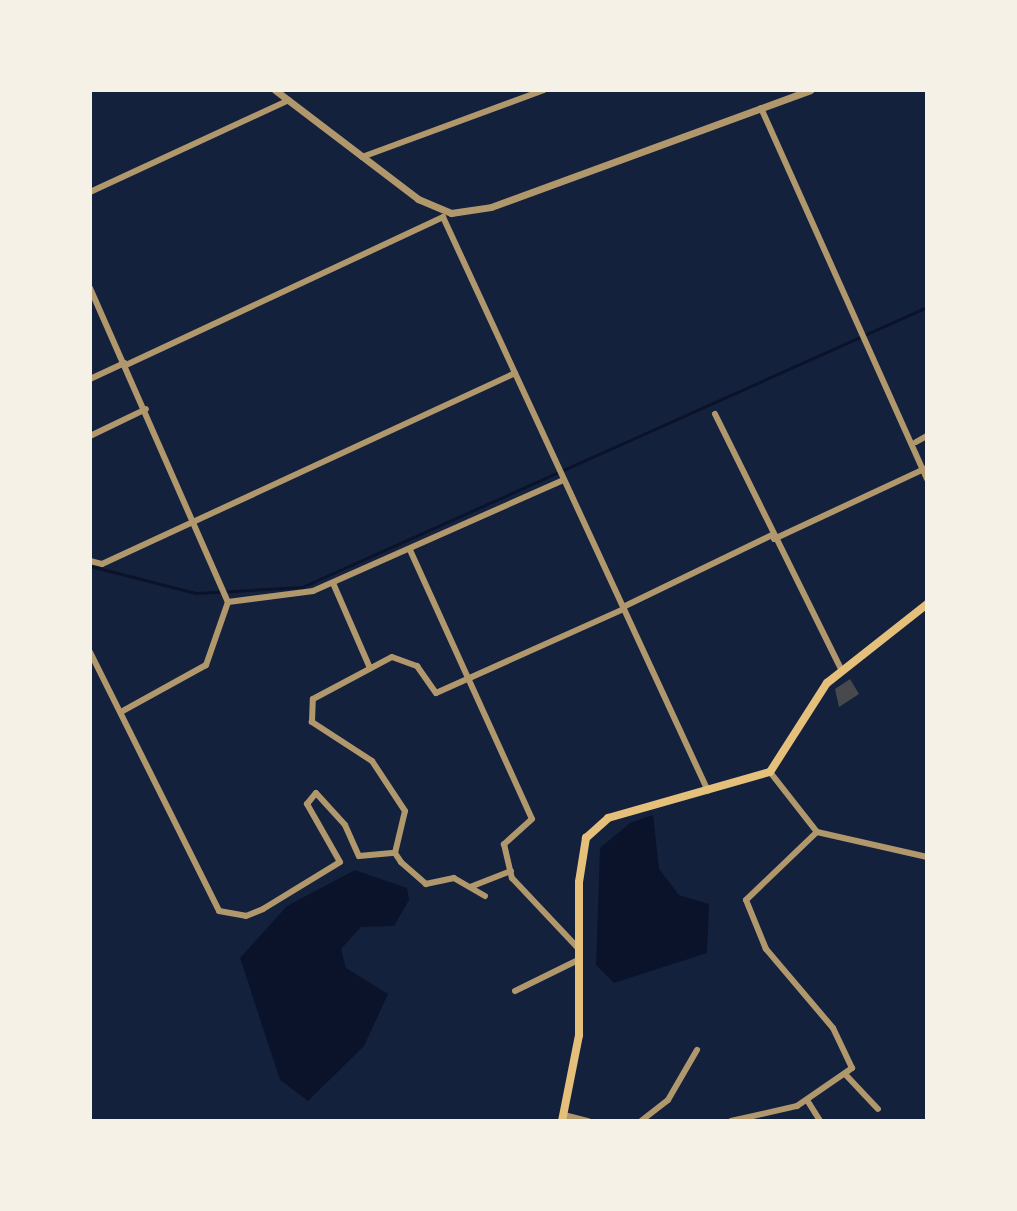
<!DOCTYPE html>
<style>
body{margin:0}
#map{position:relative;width:1017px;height:1211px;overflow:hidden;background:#14213d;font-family:"Titillium Web",sans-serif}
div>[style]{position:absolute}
.water>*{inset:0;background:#0b132b}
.stream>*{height:3px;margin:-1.5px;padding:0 1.5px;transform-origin:1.5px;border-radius:1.5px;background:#0b132b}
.building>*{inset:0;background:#48494c}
.minor>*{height:6px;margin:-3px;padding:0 3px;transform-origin:3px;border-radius:3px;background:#b1986c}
.tertiary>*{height:7px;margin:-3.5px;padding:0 3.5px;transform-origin:3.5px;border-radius:3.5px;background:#b1986c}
.secondary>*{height:8px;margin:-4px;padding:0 4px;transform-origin:4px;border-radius:4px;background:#e5c07b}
span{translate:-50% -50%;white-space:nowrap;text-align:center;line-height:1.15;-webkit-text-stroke:8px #f6f1e7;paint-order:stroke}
.frame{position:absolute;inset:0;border:92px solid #f6f1e7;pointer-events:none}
</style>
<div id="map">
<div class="water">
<i style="clip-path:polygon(653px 815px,659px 869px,679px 895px,709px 904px,707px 953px,614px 983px,596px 965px,600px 848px,630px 823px)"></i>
<i style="clip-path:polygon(355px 870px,407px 888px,409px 900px,394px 926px,361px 927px,341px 949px,346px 968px,388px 994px,364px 1046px,308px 1101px,280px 1080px,240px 958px,287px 906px)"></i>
</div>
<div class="stream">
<i style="left:90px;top:566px;width:109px;rotate:14.3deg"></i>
<i style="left:196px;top:593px;width:106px;rotate:-3.2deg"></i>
<i style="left:302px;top:587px;width:685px;rotate:-24.13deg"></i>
</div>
<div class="building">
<i style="clip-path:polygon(850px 679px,859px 694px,839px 707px,835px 689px)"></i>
</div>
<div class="minor">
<i style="left:761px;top:108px;width:406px;rotate:65.9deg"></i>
<i style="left:362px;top:157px;width:194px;rotate:-20.2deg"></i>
<i style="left:90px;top:192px;width:219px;rotate:-24.8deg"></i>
<i style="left:90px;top:288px;width:343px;rotate:66.3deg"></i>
<i style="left:228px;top:602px;width:67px;rotate:109.2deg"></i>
<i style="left:206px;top:665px;width:97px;rotate:151.1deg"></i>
<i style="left:126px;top:365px;width:350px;rotate:-25deg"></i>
<i style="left:443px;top:217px;width:632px;rotate:65.22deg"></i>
<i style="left:90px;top:379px;width:38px;rotate:-25deg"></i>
<i style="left:715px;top:414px;width:284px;rotate:63.7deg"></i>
<i style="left:90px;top:436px;width:62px;rotate:-25.7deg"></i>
<i style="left:916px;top:442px;width:13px;rotate:-29deg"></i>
<i style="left:774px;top:539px;width:166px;rotate:-25deg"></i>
<i style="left:410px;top:550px;width:295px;rotate:65.6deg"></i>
<i style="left:532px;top:819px;width:38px;rotate:138deg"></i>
<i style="left:504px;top:844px;width:35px;rotate:77deg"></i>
<i style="left:512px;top:878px;width:96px;rotate:46.7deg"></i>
<i style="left:90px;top:561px;width:12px;rotate:14deg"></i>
<i style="left:102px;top:564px;width:455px;rotate:-24.8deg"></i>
<i style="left:333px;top:583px;width:93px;rotate:66.5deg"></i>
<i style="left:228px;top:602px;width:86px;rotate:-7.4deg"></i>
<i style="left:313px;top:591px;width:274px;rotate:-23.9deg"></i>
<i style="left:623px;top:607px;width:165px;rotate:-25.8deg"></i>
<i style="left:90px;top:652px;width:289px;rotate:63.5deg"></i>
<i style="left:219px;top:911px;width:27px;rotate:10deg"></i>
<i style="left:246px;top:916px;width:18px;rotate:-22deg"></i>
<i style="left:263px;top:909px;width:90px;rotate:-31.4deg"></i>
<i style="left:340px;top:862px;width:67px;rotate:-119.6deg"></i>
<i style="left:307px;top:804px;width:14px;rotate:-51deg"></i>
<i style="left:316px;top:793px;width:43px;rotate:47.8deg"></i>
<i style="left:345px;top:825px;width:34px;rotate:66deg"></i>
<i style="left:359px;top:856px;width:36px;rotate:-5deg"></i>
<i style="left:770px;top:772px;width:76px;rotate:51.9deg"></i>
<i style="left:817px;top:832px;width:113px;rotate:12.8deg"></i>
<i style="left:470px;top:887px;width:44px;rotate:-21.3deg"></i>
<i style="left:485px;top:896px;width:36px;rotate:-150deg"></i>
<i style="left:454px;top:878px;width:29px;rotate:168deg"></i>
<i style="left:426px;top:884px;width:33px;rotate:-139deg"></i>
<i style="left:401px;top:862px;width:11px;rotate:-124deg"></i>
<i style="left:395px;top:853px;width:43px;rotate:-76.6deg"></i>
<i style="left:405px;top:811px;width:60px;rotate:-123.4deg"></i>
<i style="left:372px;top:761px;width:72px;rotate:-147deg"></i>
<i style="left:312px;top:722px;width:23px;rotate:-88deg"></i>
<i style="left:313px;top:699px;width:89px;rotate:-28deg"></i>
<i style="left:392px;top:657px;width:27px;rotate:20deg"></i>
<i style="left:417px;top:666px;width:33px;rotate:55deg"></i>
<i style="left:436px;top:693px;width:206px;rotate:-24.1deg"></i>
<i style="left:515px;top:991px;width:72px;rotate:-26.2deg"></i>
<i style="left:845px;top:1074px;width:48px;rotate:46.7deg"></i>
<i style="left:807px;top:1100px;width:25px;rotate:58deg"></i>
<i style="left:564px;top:1115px;width:25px;rotate:14deg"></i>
<i style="left:641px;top:1121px;width:34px;rotate:-38deg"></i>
<i style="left:668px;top:1100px;width:58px;rotate:-59.9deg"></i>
<i style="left:731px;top:1121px;width:68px;rotate:-12.8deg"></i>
<i style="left:797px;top:1106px;width:67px;rotate:-34.6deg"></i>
<i style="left:852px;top:1068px;width:44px;rotate:-115.4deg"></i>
<i style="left:833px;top:1028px;width:104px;rotate:-130.3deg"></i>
<i style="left:766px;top:949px;width:53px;rotate:-112.2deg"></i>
<i style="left:746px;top:900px;width:98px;rotate:-43.8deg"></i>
</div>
<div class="tertiary">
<i style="left:275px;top:90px;width:180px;rotate:37.3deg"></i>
<i style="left:418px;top:199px;width:36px;rotate:23deg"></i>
<i style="left:451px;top:213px;width:40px;rotate:-8.5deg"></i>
<i style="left:491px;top:207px;width:340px;rotate:-20.1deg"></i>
</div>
<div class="secondary">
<i style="left:562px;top:1121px;width:88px;rotate:-78.8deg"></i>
<i style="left:579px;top:1035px;width:153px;rotate:-90deg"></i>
<i style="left:579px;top:882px;width:45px;rotate:-81deg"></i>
<i style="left:586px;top:838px;width:30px;rotate:-42deg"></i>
<i style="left:608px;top:818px;width:168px;rotate:-15.9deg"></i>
<i style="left:770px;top:772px;width:106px;rotate:-57.4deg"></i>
<i style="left:827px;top:683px;width:127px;rotate:-38.3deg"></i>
</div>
<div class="frame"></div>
</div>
